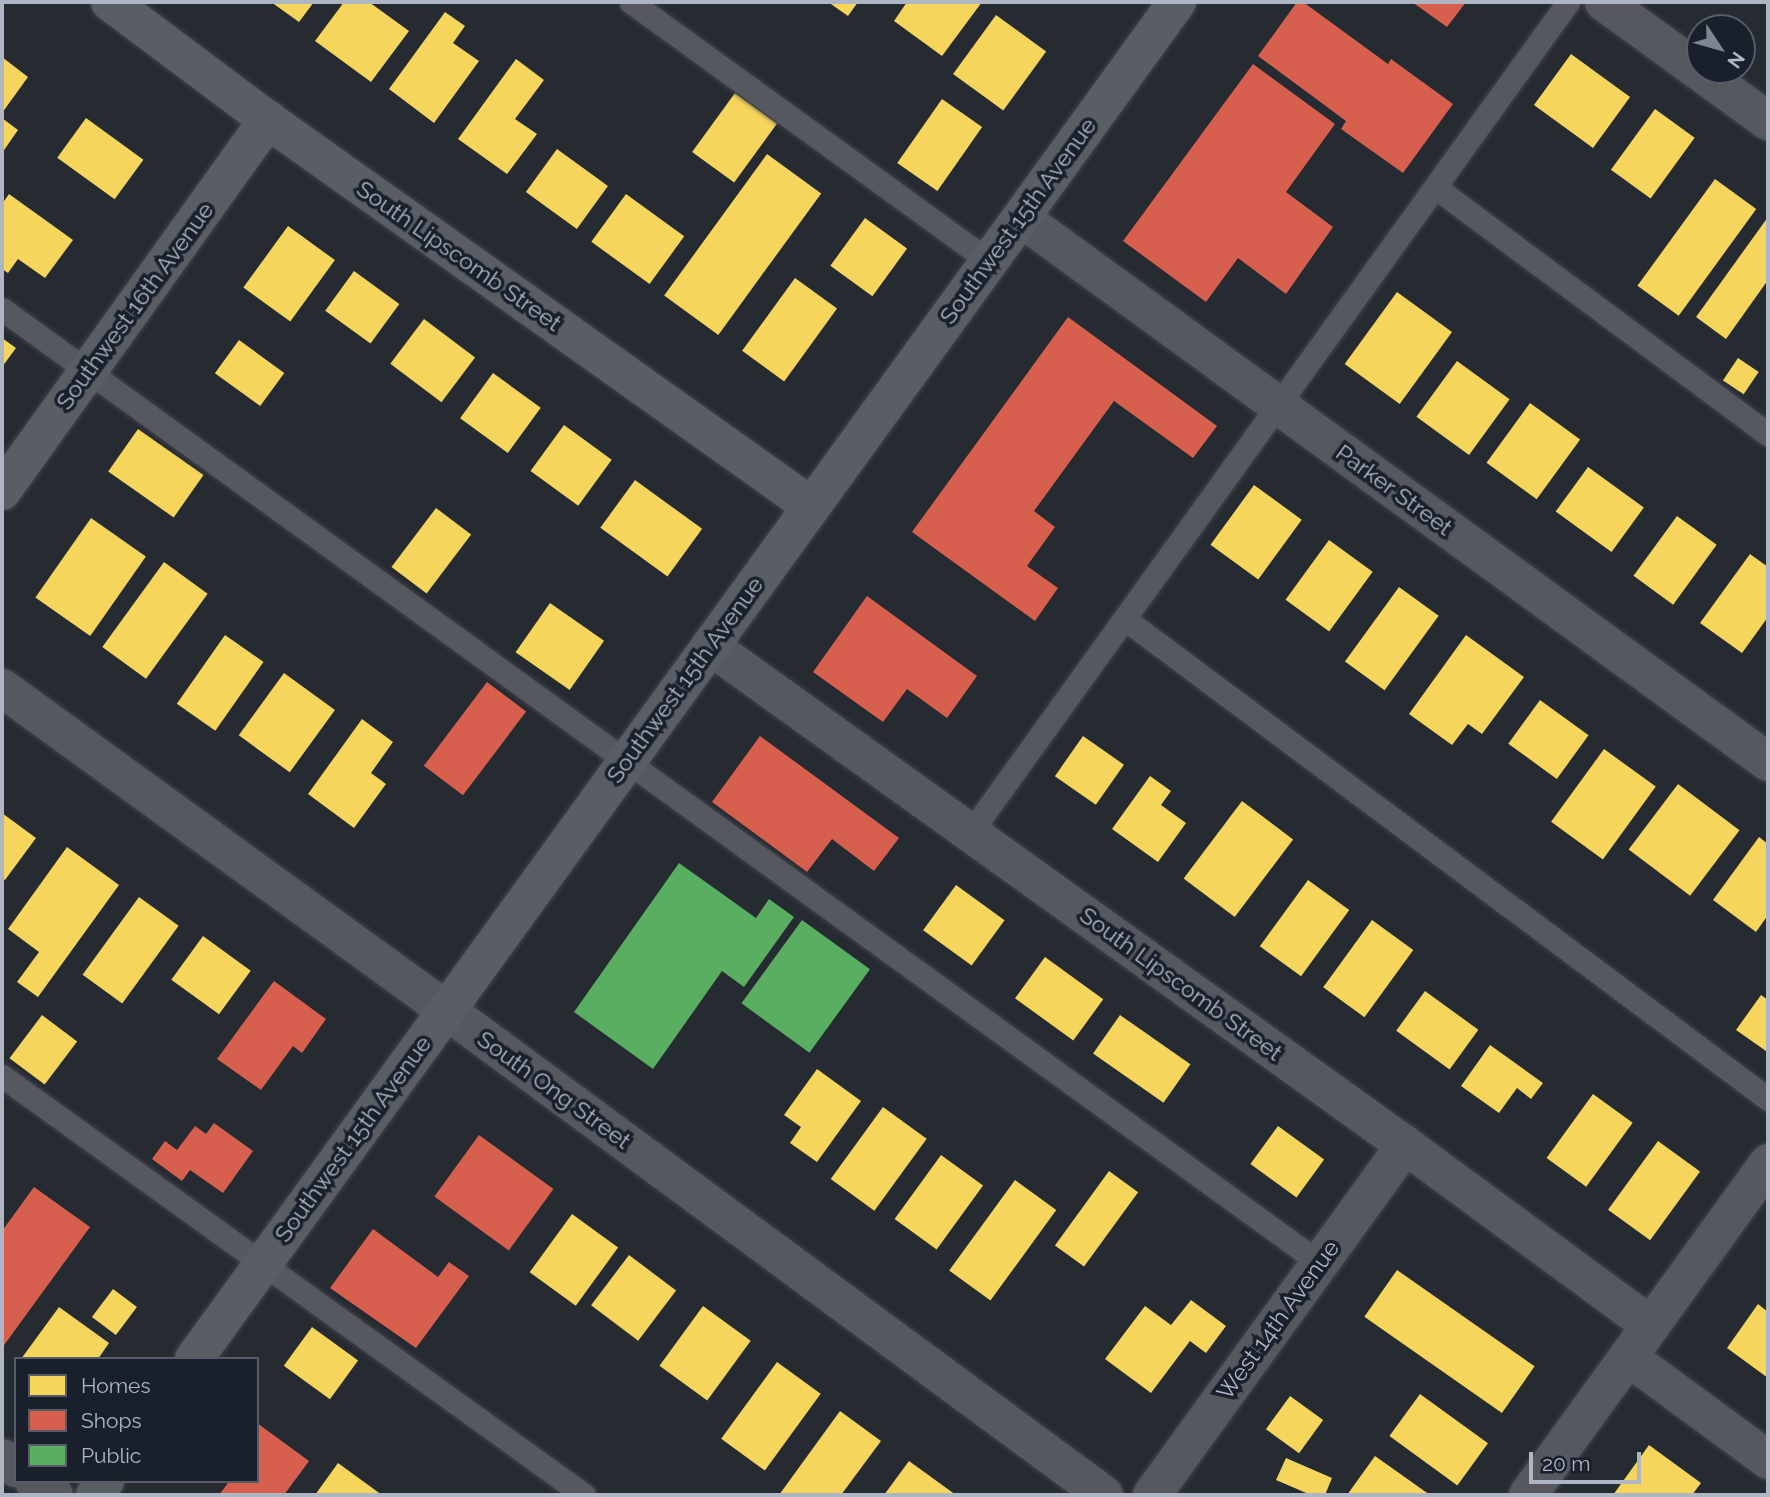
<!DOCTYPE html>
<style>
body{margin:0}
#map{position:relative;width:1770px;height:1497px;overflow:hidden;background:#262a31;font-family:Raleway,sans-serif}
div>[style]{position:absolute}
.homes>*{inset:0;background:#f6d55c;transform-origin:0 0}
.shops>*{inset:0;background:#d6604d;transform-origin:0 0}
.public>*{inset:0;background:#5aae61;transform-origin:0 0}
.roads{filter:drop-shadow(0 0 2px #42444a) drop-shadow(0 0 2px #42444a)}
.lane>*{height:23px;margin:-11.5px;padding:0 11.5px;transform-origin:11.5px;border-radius:11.5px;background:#55585f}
.street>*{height:38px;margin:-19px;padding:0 19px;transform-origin:19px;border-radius:19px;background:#55585f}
.secondary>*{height:38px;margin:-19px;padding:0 19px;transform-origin:19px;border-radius:19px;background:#595d64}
span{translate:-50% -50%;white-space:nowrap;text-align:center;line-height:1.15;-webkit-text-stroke:7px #1a202b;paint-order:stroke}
.street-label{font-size:23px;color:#afb6c3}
.frame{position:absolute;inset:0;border:4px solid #afb6c3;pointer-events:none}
.legend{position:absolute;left:14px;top:1357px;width:245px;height:126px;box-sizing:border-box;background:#1a202b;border:2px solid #565c68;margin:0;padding:9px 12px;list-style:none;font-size:21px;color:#afb6c3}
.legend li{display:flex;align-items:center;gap:14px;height:35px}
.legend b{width:35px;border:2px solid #565c68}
.north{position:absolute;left:1686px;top:14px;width:70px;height:70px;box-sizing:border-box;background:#1a202b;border:2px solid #565c68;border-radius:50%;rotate:126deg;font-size:19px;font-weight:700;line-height:28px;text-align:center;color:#afb6c3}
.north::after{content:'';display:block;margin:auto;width:24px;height:32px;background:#7f8590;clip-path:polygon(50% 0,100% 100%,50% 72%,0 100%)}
.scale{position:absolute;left:1529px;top:1452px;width:112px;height:32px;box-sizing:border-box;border:4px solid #afb6c3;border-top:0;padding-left:9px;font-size:21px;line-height:24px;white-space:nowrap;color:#afb6c3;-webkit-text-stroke:5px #1a202b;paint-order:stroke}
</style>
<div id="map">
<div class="homes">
<i style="clip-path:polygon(271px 2px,314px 2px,299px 22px)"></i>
<i style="clip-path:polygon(344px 2px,369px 2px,409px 31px,371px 82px,315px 41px)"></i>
<i style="clip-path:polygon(828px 2px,858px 2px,848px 16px)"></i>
<i style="clip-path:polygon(907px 2px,982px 2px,942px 56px,894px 21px)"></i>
<i style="clip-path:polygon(445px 12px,465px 26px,453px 43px,479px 61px,434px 123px,389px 89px)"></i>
<i style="left:996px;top:15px;width:62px;height:73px;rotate:36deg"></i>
<i style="left:1571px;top:54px;width:73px;height:63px;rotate:36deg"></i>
<i style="clip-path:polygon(2px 57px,28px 77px,2px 113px)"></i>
<i style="clip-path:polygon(516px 59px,544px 80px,515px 119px,537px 134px,507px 174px,458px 139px)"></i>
<i style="left:735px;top:93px;width:52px;height:73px;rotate:36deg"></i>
<i style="left:942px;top:99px;width:49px;height:78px;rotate:35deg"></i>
<i style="left:1655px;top:109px;width:49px;height:75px;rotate:36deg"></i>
<i style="clip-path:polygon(2px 118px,18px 130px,2px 153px)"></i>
<i style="left:86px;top:118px;width:71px;height:49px;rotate:36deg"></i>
<i style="left:557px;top:149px;width:63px;height:53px;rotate:36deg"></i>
<i style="left:767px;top:154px;width:67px;height:175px;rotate:36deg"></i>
<i style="left:1715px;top:179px;width:51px;height:132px;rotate:36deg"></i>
<i style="clip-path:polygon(9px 194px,73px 240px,45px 278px,18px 259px,8px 273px,2px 269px,2px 204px)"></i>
<i style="left:626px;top:194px;width:72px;height:59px;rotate:36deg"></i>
<i style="clip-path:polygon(1768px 217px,1768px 280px,1726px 339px,1696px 317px)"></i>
<i style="left:865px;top:218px;width:52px;height:59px;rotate:36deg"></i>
<i style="left:288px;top:226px;width:58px;height:76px;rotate:36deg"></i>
<i style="left:354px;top:271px;width:56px;height:49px;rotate:36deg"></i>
<i style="left:795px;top:278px;width:52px;height:90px;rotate:36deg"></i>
<i style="left:1397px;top:292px;width:68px;height:89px;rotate:36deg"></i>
<i style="left:424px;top:319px;width:64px;height:56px;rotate:37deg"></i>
<i style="clip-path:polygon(2px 338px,16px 348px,2px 367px)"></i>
<i style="left:239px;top:340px;width:56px;height:41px;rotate:36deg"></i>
<i style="left:1738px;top:358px;width:25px;height:27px;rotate:34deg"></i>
<i style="left:1457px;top:361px;width:65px;height:69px;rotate:36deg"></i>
<i style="left:493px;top:373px;width:59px;height:56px;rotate:36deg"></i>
<i style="left:1530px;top:403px;width:62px;height:74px;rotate:36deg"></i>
<i style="left:564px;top:425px;width:59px;height:57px;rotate:36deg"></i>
<i style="left:138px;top:429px;width:80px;height:52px;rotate:35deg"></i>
<i style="left:1588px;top:467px;width:69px;height:55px;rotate:36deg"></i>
<i style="left:635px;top:480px;width:83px;height:59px;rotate:36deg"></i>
<i style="left:1254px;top:485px;width:59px;height:74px;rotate:36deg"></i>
<i style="left:436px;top:508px;width:44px;height:74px;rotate:37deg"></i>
<i style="left:1677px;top:516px;width:49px;height:74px;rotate:36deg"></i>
<i style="left:91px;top:518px;width:67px;height:97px;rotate:35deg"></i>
<i style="left:1329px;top:540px;width:54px;height:74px;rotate:36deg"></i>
<i style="clip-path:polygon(1750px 554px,1768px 567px,1768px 617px,1742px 653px,1700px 623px)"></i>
<i style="left:164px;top:562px;width:54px;height:105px;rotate:36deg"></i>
<i style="left:1399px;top:587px;width:49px;height:92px;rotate:36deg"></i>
<i style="left:550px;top:603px;width:66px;height:60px;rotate:35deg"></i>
<i style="left:225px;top:635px;width:47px;height:84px;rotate:35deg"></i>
<i style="clip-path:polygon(1466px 635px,1524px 677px,1482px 734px,1468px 724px,1452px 745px,1409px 714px)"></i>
<i style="left:284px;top:673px;width:63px;height:77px;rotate:36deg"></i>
<i style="left:1540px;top:700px;width:60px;height:54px;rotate:36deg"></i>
<i style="clip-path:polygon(362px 719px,393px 742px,371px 773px,386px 784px,354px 828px,308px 794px)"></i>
<i style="left:1083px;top:736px;width:50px;height:49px;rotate:35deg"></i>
<i style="left:1604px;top:749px;width:64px;height:90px;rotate:36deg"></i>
<i style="clip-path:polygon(1150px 776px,1171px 791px,1161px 805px,1186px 823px,1158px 862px,1112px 829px)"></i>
<i style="left:1678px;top:784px;width:77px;height:82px;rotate:37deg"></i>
<i style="left:1242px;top:801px;width:64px;height:97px;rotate:37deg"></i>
<i style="clip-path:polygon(2px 813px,36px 838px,5px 880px,2px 878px)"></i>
<i style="clip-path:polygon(1759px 837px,1768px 844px,1768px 915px,1756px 932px,1713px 900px)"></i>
<i style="clip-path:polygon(67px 847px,119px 885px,38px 997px,17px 982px,39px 952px,8px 929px)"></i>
<i style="left:1308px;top:880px;width:51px;height:82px;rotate:36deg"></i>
<i style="left:956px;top:885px;width:60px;height:56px;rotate:36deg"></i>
<i style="left:139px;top:897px;width:49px;height:96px;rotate:36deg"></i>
<i style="left:1372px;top:920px;width:51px;height:83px;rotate:36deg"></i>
<i style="left:203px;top:936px;width:59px;height:54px;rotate:36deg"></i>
<i style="left:1045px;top:957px;width:72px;height:51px;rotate:36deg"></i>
<i style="left:1425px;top:991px;width:66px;height:49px;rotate:36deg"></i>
<i style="clip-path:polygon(1761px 995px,1768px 1000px,1766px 1051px,1736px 1030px)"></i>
<i style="left:42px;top:1015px;width:44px;height:54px;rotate:37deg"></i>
<i style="left:1120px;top:1015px;width:86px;height:47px;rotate:35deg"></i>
<i style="clip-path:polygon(1490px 1045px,1543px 1083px,1531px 1099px,1517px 1088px,1499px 1113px,1461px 1086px)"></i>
<i style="clip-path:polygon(817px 1069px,861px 1101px,817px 1162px,790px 1143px,801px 1127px,784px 1115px)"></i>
<i style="left:1593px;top:1094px;width:49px;height:79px;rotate:36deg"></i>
<i style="left:883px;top:1107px;width:54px;height:89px;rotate:36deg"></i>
<i style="left:1278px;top:1126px;width:57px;height:47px;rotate:36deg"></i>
<i style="left:1658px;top:1141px;width:52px;height:85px;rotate:36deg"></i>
<i style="left:941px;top:1155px;width:52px;height:79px;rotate:36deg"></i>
<i style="left:1109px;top:1171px;width:36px;height:92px;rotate:36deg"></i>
<i style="left:1015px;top:1180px;width:51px;height:112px;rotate:36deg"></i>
<i style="left:572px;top:1214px;width:57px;height:72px;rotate:36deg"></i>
<i style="left:629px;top:1255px;width:59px;height:63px;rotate:37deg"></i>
<i style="left:1397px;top:1270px;width:168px;height:57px;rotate:35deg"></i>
<i style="left:113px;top:1289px;width:30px;height:35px;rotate:37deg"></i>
<i style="clip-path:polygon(1191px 1300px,1226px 1326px,1206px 1353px,1190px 1341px,1151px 1393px,1105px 1359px,1145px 1306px,1171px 1325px)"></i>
<i style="clip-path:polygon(1758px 1304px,1768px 1312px,1768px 1378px,1727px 1348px)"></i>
<i style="left:703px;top:1306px;width:59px;height:74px;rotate:36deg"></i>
<i style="clip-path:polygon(59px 1307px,109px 1343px,98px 1359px,21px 1359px)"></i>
<i style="left:312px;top:1327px;width:57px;height:48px;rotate:36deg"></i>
<i style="left:777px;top:1362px;width:54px;height:95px;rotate:36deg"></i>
<i style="left:1420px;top:1394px;width:84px;height:52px;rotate:36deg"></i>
<i style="left:1290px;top:1396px;width:41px;height:41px;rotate:36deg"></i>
<i style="clip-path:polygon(840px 1411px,881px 1441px,841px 1495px,779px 1495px)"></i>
<i style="clip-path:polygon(1649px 1445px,1701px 1483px,1692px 1495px,1613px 1495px)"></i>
<i style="clip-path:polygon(1375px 1456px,1430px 1495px,1347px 1495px)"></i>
<i style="clip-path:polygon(1286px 1458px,1332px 1478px,1325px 1495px,1311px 1495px,1276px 1480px)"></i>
<i style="clip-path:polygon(909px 1461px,956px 1495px,884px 1495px)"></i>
<i style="clip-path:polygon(338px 1463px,382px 1495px,315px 1495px)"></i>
</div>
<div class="shops">
<i style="clip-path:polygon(1297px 2px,1303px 2px,1388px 64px,1391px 59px,1453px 104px,1403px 173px,1341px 129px,1346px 121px,1258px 56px)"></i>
<i style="clip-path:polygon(1412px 2px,1466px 2px,1447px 27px)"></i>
<i style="clip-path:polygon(1253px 64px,1335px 124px,1286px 192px,1333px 227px,1286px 294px,1238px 258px,1206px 302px,1123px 241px)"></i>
<i style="clip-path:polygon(1068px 317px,1217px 426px,1193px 458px,1114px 401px,1034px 511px,1055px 527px,1027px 566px,1058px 588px,1035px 621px,912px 532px)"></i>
<i style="clip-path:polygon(867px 596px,977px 676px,947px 718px,907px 689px,883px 722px,813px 672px)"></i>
<i style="left:487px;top:682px;width:49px;height:105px;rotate:37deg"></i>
<i style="clip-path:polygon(760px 736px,899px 838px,874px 871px,832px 839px,807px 872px,712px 802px)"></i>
<i style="clip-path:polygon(274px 981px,326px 1019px,302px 1053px,293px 1046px,261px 1090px,217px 1059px)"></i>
<i style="clip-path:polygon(214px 1123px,253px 1151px,223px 1193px,190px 1170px,182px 1181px,152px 1159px,165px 1141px,177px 1150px,195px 1126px,206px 1134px)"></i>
<i style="left:479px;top:1135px;width:92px;height:76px;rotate:36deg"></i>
<i style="clip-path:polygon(34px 1187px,90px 1227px,2px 1348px,2px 1231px)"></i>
<i style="clip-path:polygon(373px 1229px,438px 1277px,449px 1262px,469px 1276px,416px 1348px,330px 1288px)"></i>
<i style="clip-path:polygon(257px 1423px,309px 1461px,284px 1495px,219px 1495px,228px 1483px,225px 1481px,257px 1481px)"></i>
</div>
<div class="public">
<i style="clip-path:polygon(679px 863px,756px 918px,769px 899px,794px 917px,744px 987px,722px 971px,653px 1069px,574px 1012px)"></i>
<i style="left:802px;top:920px;width:84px;height:103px;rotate:36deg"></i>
</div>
<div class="roads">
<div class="lane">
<i style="left:631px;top:2px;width:442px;rotate:35.9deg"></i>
<i style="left:1435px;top:187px;width:415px;rotate:36.6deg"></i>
<i style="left:2px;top:309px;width:1627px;rotate:35.9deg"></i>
<i style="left:1125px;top:619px;width:802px;rotate:36.74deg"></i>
<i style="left:970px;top:833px;width:1024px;rotate:-54.26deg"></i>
<i style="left:2px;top:1076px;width:717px;rotate:35.75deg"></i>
</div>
<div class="street">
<i style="left:1604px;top:2px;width:203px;rotate:36deg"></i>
<i style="left:1021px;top:218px;width:924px;rotate:36.06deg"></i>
<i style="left:710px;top:646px;width:856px;rotate:35.68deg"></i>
<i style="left:1405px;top:1145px;width:305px;rotate:36.3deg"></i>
<i style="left:2px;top:688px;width:548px;rotate:35.95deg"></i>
<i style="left:446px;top:1010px;width:817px;rotate:36.39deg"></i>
<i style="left:1628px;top:1357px;width:174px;rotate:36.3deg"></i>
<i style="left:2px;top:1458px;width:17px;rotate:36deg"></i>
<i style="left:34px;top:1481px;width:24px;rotate:35deg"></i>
<i style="left:1152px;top:1495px;width:432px;rotate:-54.1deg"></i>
<i style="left:1528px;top:1495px;width:410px;rotate:-54.1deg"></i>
</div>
<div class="secondary">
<i style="left:110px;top:2px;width:197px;rotate:36.8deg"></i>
<i style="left:268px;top:120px;width:666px;rotate:35.41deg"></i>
<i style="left:2px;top:491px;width:457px;rotate:-54.4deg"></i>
<i style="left:194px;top:1359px;width:1676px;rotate:-54.08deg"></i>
<i style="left:95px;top:1495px;width:17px;rotate:-54deg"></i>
</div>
</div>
<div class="street-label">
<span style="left:1018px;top:221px;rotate:-54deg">Southwest 15th Avenue</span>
<span style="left:459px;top:256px;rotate:35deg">South Lipscomb Street</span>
<span style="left:135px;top:306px;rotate:-54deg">Southwest 16th Avenue</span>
<span style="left:1394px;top:490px;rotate:36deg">Parker Street</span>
<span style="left:685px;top:680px;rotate:-54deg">Southwest 15th Avenue</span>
<span style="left:1181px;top:984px;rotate:36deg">South Lipscomb Street</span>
<span style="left:554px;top:1090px;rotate:36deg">South Ong Street</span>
<span style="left:353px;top:1139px;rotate:-54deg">Southwest 15th Avenue</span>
<span style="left:1278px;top:1320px;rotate:-54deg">West 14th Avenue</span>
</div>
<div class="frame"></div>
<ul class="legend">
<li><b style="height:19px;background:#f6d55c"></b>Homes</li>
<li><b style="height:19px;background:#d6604d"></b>Shops</li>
<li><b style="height:19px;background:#5aae61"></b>Public</li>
</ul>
<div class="north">N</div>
<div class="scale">20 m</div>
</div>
